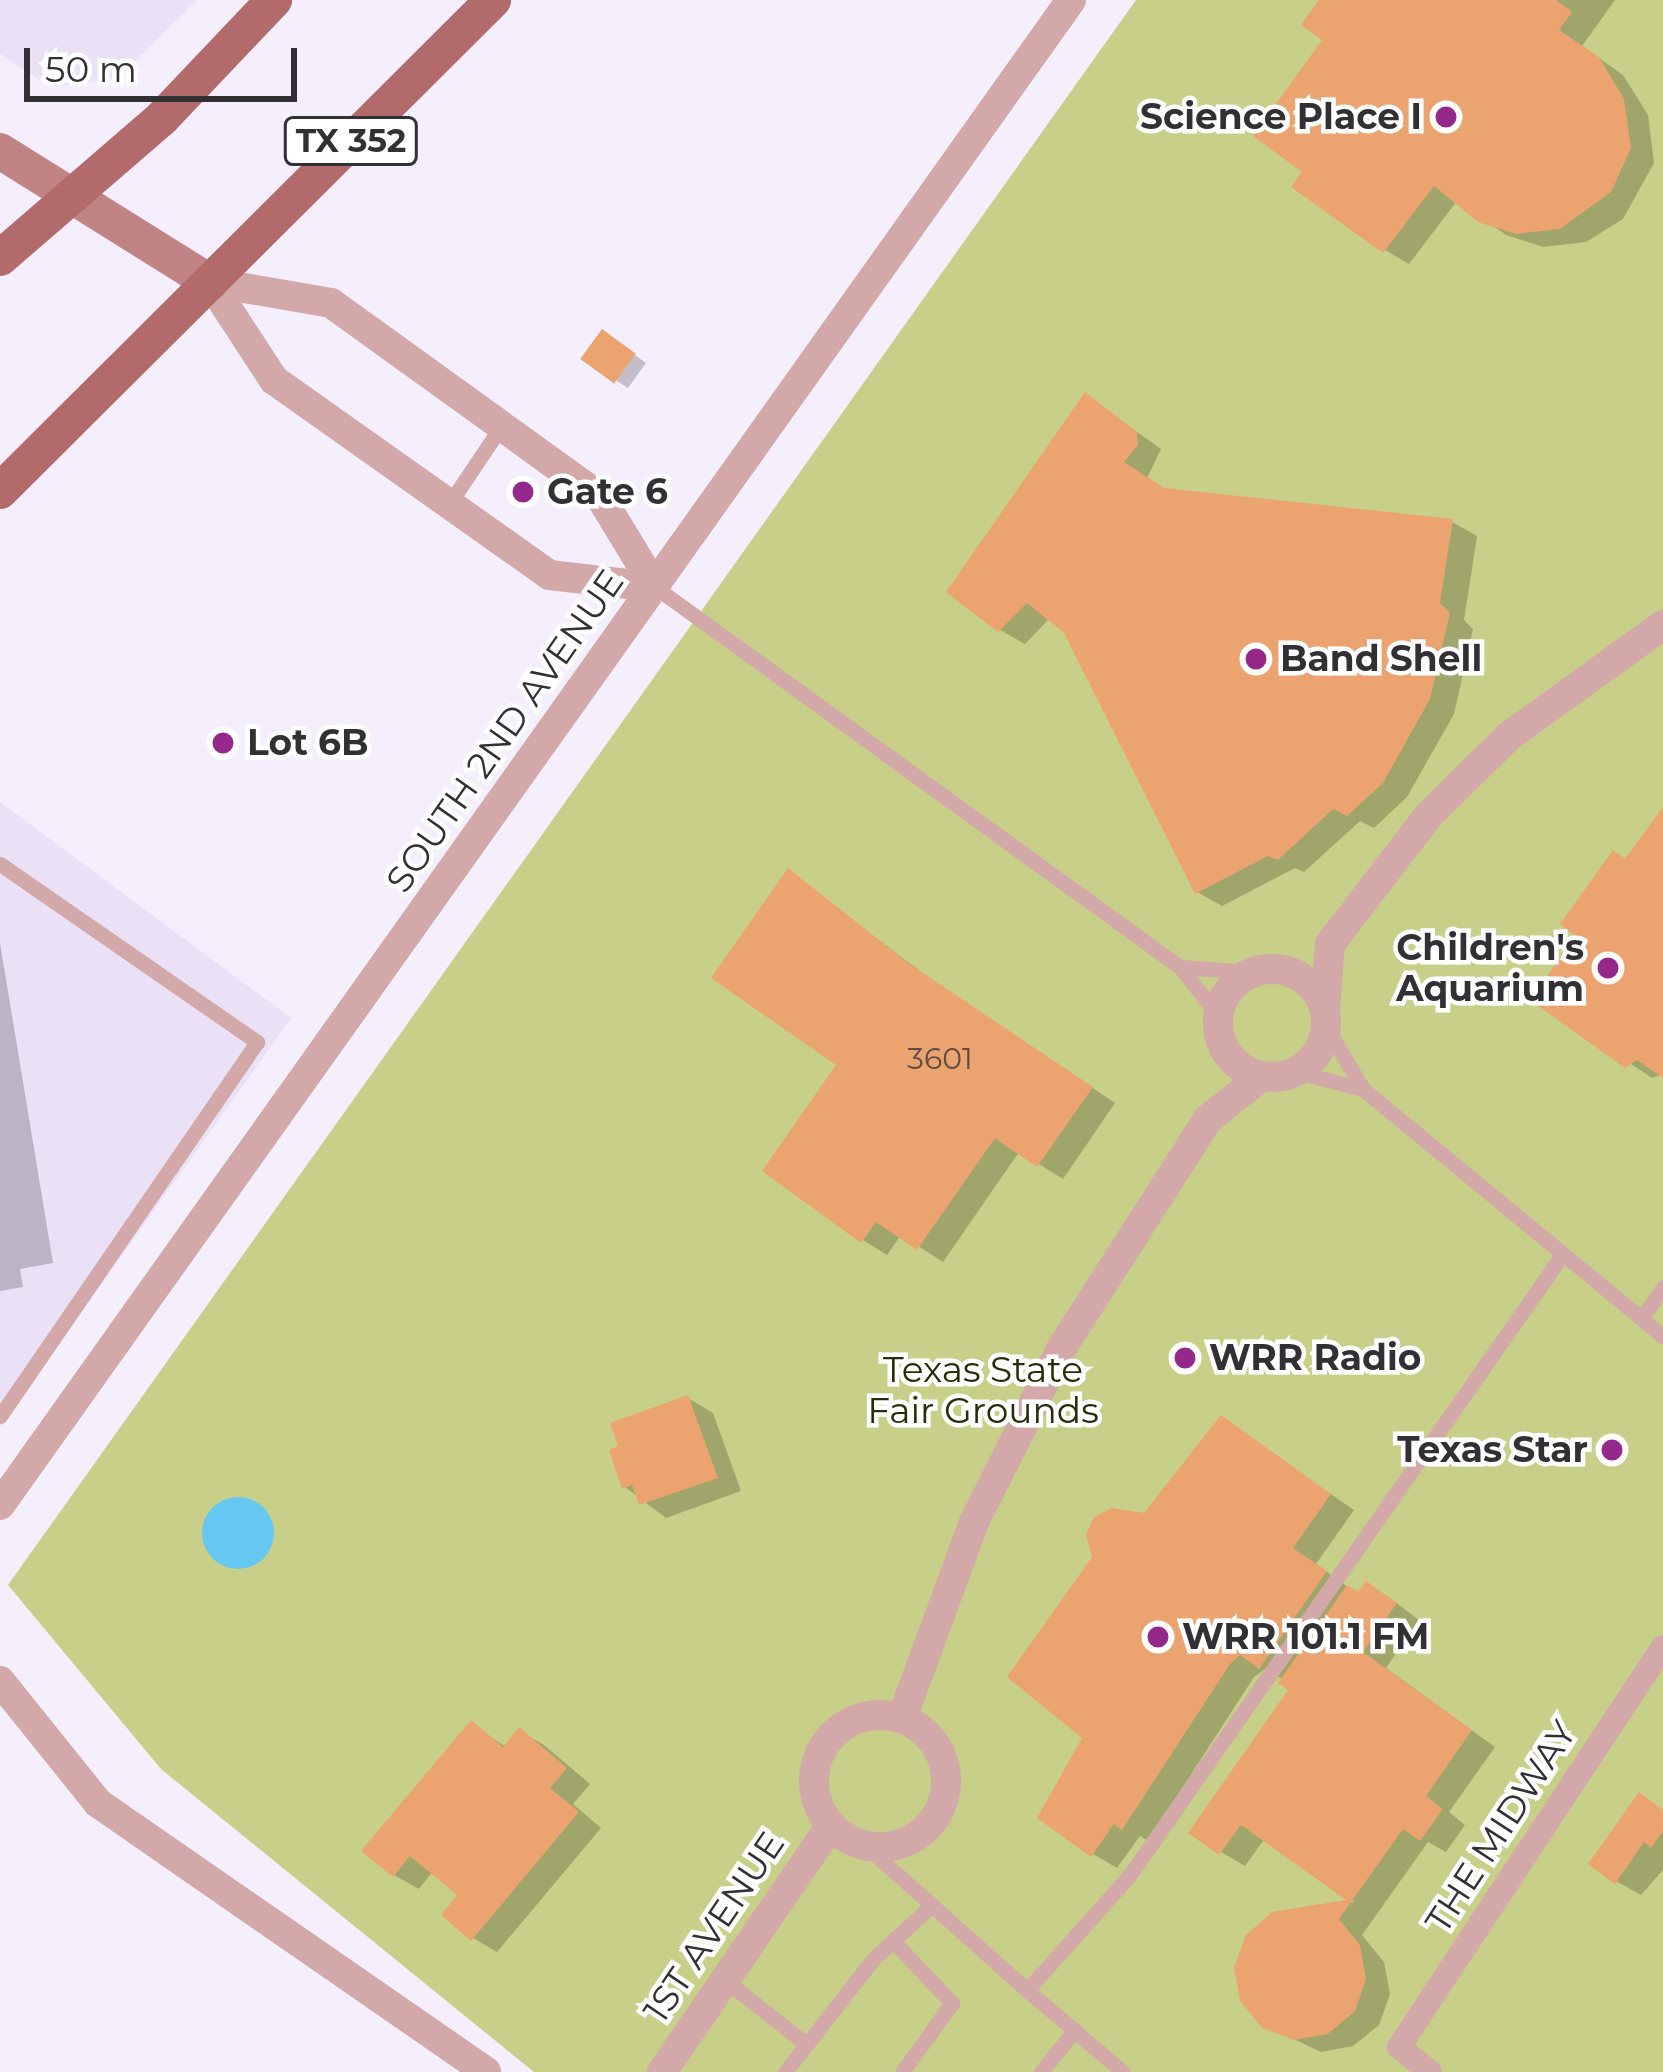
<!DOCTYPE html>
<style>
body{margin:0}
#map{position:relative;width:1663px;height:2072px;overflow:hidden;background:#f4eefd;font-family:Montserrat,sans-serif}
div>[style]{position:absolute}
.built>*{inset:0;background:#eae1f7}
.green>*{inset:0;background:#c8cf88}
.water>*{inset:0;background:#66c7f1}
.round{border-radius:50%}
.shadow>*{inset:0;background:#0003}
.building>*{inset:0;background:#eba46f;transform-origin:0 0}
.service>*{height:15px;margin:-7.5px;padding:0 7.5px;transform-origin:7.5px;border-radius:7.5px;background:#d2a9a8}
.pedestrian>*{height:24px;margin:-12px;padding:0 12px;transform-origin:12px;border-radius:12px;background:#d2a9a8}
.minor>*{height:30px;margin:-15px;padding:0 15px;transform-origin:15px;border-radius:15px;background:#d2a9a8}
.minor>.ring{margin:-15px;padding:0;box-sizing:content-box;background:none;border:30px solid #d2a9a8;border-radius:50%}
.secondary>*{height:36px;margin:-18px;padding:0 18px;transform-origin:18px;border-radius:18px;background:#c08484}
.primary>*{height:36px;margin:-18px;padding:0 18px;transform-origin:18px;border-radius:18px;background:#b26a6b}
.dots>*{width:33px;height:33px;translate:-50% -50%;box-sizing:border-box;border:6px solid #fff;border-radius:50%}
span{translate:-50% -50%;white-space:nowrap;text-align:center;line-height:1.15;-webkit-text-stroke:9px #fff;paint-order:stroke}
.number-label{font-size:30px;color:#604c44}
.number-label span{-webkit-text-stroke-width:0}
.shield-label span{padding:3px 9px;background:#fff;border:3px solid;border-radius:9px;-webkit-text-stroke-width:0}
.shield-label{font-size:33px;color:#322f35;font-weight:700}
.poi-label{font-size:36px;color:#322f35;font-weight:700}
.right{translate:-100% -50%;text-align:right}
.left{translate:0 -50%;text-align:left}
.street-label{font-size:36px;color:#322f35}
.park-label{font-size:36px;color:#2a2c07}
.scale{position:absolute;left:24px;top:48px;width:273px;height:54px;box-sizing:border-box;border:6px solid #322f35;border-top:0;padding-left:15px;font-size:36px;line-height:42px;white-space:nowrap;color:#322f35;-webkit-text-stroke:9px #fff;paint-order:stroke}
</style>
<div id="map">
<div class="built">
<i style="clip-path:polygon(0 0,197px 0,118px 78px,50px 87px,0 54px)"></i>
<i style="clip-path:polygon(0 802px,291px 1018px,0 1427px)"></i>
</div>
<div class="green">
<i style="clip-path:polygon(1136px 0,1663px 0,1663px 2072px,534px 2072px,161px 1769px,8px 1585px)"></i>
</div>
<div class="water">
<i class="round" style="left:202px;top:1497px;width:72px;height:72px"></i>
</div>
<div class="shadow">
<i style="clip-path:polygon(1322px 0,1615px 0,1582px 46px,1623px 75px,1648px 115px,1654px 163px,1623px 219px,1586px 242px,1543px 247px,1506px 235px,1457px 201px,1409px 264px,1385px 250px,1306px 171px,1326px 39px)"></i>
<i style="clip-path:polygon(614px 340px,646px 363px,628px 388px,617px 381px)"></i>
<i style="clip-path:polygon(1086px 396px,1161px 449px,1147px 478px,1166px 491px,1452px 522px,1477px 536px,1464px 620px,1473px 629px,1454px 714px,1407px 797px,1374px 828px,1360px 821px,1304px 872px,1295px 868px,1222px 906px,1197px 892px,1067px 631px,1050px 618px,1025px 644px,1000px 630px)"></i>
<i style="clip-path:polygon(1663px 814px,1663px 1074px,1652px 1078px,1534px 999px)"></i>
<i style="clip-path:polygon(789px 872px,933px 981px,1115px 1103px,1063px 1179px,1019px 1152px,943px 1262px,901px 1235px,887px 1255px,863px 1240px,840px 1064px)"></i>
<i style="clip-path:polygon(0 943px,53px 1263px,20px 1269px,23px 1287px,0 1291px)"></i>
<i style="clip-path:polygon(688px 1398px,713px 1413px,741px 1491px,666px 1518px,625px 1487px,622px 1448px)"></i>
<i style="clip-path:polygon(1222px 1419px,1354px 1510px,1316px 1564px,1359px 1595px,1391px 1599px,1419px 1620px,1386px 1668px,1495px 1747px,1449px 1812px,1465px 1825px,1446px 1852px,1428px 1842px,1362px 1935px,1384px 1962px,1390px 1994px,1379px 2025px,1353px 2046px,1321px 2052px,1264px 2025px,1273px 1915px,1354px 1902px,1265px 1838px,1245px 1866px,1221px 1852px,1293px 1690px,1284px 1680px,1265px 1669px,1254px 1677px,1148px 1841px,1140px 1836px,1117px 1868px,1093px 1854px,1086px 1737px,1145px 1517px)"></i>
<i style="clip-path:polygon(472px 1724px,506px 1747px,520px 1731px,544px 1745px,590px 1784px,573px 1804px,601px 1828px,497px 1952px,473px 1938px,461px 1895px,433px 1871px,419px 1889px,394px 1875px)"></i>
<i style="clip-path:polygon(1639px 1796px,1663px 1810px,1663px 1870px,1641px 1895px,1616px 1881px)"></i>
</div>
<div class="building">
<i style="clip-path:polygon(1319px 0,1556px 0,1572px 12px,1559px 30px,1599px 57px,1624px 99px,1631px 148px,1611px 192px,1560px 229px,1516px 234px,1478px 222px,1434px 186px,1383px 253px,1291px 187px,1302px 172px,1253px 136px,1322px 40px,1301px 25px)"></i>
<i style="left:602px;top:329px;width:42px;height:37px;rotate:36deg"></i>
<i style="clip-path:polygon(1085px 392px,1137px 432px,1138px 445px,1124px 462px,1164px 488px,1453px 519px,1440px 603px,1450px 613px,1430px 699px,1383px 783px,1347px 816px,1333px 809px,1278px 860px,1268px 856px,1195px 894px,1064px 633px,1027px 603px,998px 632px,946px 592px)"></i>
<i style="clip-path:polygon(1663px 807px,1663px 1078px,1637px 1060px,1625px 1068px,1530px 1000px,1576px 936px,1560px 924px,1613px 850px,1625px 859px)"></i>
<i style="clip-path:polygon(788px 868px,908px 963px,1093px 1087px,1037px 1167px,995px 1138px,917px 1250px,876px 1222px,861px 1243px,762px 1171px,836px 1065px,711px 978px)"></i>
<i style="clip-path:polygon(688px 1395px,718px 1478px,639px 1505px,632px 1485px,622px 1489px,609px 1450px,618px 1446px,610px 1423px)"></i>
<i style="clip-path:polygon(1221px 1415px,1331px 1494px,1293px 1548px,1327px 1571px,1259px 1669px,1240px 1655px,1230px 1664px,1122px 1830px,1114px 1824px,1091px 1857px,1037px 1818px,1082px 1738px,1007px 1677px,1092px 1557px,1086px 1535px,1094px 1517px,1112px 1508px,1144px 1513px)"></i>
<i style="clip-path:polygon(1366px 1581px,1397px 1603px,1363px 1652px,1472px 1730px,1426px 1796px,1443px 1809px,1420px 1841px,1403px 1829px,1339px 1919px,1360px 1945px,1366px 1979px,1355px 2011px,1328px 2034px,1294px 2040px,1262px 2028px,1240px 2001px,1234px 1967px,1246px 1935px,1272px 1912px,1346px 1900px,1241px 1825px,1219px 1855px,1188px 1833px,1288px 1690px,1278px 1683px,1347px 1585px,1358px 1592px)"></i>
<i style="clip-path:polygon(471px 1720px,503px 1747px,519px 1727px,567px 1768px,550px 1788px,579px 1812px,471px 1941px,441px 1915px,457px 1895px,410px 1856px,393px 1877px,361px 1851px)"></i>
<i style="clip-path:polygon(1639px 1792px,1663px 1810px,1663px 1831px,1651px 1848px,1644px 1842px,1615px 1884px,1588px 1864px)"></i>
</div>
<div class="service">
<i style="left:449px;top:504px;width:95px;rotate:-56.1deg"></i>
<i style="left:655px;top:587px;width:648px;rotate:35.9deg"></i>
<i style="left:1180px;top:967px;width:63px;rotate:52deg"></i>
<i style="left:0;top:864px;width:313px;rotate:34.7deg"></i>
<i style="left:257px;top:1042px;width:454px;rotate:124.5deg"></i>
<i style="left:1180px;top:967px;width:73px;rotate:3.9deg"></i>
<i style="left:1327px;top:1028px;width:71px;rotate:59.5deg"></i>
<i style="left:1363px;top:1089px;width:389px;rotate:39.5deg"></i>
<i style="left:1297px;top:1072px;width:68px;rotate:14.4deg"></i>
<i style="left:1641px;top:1319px;width:39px;rotate:-55deg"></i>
<i style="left:868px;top:1848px;width:213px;rotate:41.8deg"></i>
<i style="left:1027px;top:1990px;width:153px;rotate:-48.2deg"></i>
<i style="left:1129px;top:1876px;width:753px;rotate:-55.11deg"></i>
<i style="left:893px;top:1941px;width:86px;rotate:46.4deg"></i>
<i style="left:952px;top:2003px;width:85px;rotate:125.9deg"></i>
<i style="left:725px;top:1980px;width:103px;rotate:38.3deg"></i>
<i style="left:1027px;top:1990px;width:126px;rotate:40.5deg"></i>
<i style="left:785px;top:2072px;width:145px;rotate:-52deg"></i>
<i style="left:874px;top:1958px;width:79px;rotate:-42.4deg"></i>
<i style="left:1041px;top:2072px;width:54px;rotate:-51deg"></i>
</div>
<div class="pedestrian">
<i style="left:1430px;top:2072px;width:40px;rotate:-141deg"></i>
<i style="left:1399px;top:2047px;width:479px;rotate:-56.6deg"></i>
</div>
<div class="minor">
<i style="left:210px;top:282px;width:117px;rotate:56.9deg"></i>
<i style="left:274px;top:380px;width:337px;rotate:35.3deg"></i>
<i style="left:549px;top:575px;width:107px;rotate:6.5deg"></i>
<i style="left:210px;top:282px;width:123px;rotate:9.8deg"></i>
<i style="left:331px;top:303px;width:333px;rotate:35.8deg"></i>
<i style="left:601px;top:498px;width:104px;rotate:58.8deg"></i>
<i class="ring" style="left:1218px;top:969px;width:78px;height:78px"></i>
<i style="left:1325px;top:1009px;width:65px;rotate:-85.6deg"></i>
<i style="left:1330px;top:944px;width:163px;rotate:-52.5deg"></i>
<i style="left:1429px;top:815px;width:112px;rotate:-44.6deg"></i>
<i style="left:1509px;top:736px;width:190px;rotate:-35.8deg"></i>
<i style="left:0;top:1505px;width:1847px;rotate:-54.56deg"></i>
<i style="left:0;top:1681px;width:156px;rotate:51.2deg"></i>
<i style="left:98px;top:1803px;width:472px;rotate:34.7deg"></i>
<i class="ring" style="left:814px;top:1715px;width:102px;height:102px"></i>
<i style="left:902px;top:1718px;width:209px;rotate:-69.8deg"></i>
<i style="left:974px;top:1522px;width:194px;rotate:-63.3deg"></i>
<i style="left:1061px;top:1349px;width:273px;rotate:-57.4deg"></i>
<i style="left:1208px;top:1119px;width:68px;rotate:-38.4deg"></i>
<i style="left:662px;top:2072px;width:297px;rotate:-55.6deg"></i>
</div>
<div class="secondary">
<i style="left:0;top:151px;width:248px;rotate:32deg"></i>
</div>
<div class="primary">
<i style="left:0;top:258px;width:214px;rotate:-40.8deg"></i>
<i style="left:162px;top:118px;width:163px;rotate:-46.5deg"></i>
<i style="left:0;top:491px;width:696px;rotate:-44.88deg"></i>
</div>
<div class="dots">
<i style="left:1446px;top:117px;background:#94298b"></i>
<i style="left:523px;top:492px;background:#94298b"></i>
<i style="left:1256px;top:659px;background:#94298b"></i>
<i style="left:223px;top:743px;background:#94298b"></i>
<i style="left:1608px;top:968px;background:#94298b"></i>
<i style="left:1185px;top:1358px;background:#94298b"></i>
<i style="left:1612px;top:1450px;background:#94298b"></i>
<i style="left:1158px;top:1637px;background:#94298b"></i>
</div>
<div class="number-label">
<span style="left:940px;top:1059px">3601</span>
</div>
<div class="shield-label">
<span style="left:351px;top:141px">TX 352</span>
</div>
<div class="poi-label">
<span class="right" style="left:1422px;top:117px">Science Place I</span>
<span class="left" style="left:547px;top:492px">Gate 6</span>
<span class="left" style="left:1280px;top:659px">Band Shell</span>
<span class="left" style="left:247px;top:743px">Lot 6B</span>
<span class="right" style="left:1584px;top:968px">Children's<br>Aquarium</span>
<span class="left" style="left:1209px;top:1358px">WRR Radio</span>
<span class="right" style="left:1588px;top:1450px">Texas Star</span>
<span class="left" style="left:1182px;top:1637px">WRR 101.1 FM</span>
</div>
<div class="street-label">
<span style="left:505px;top:731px;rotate:-55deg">SOUTH 2ND AVENUE</span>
<span style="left:1501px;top:1827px;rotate:-57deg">THE MIDWAY</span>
<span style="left:714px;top:1927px;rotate:-56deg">1ST AVENUE</span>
</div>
<div class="park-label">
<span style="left:983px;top:1390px">Texas State<br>Fair Grounds</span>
</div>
<div class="scale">50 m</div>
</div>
